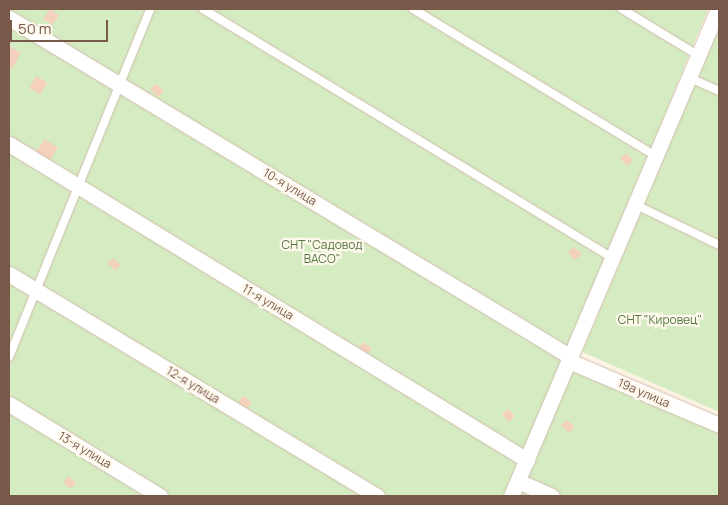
<!DOCTYPE html>
<meta charset="utf-8">
<style>
body{margin:0}
#map{position:relative;width:728px;height:505px;overflow:hidden;background:#fdf4e6;font-family:Manrope,sans-serif}
div>[style]{position:absolute}
.green>*{inset:0;background:#d5ecc3}
.building>*{inset:0;background:#f4d1bc;transform-origin:0 0}
.roads{filter:drop-shadow(0 0 1px #d2bdae) drop-shadow(0 0 1px #d2bdae)}
.lane>*{height:8px;margin:-4px;padding:0 4px;transform-origin:4px;border-radius:4px;background:#fff}
.street>*{height:15px;margin:-7.5px;padding:0 7.5px;transform-origin:7.5px;border-radius:7.5px;background:#fff}
span{translate:-50% -50%;white-space:nowrap;text-align:center;line-height:1.15;-webkit-text-stroke:4.5px #fff8ed;paint-order:stroke}
.street-label{font-size:12px;color:#785949}
.park-label{font-size:12px;color:#51793d}
.frame{position:absolute;inset:0;border:10px solid #785949;pointer-events:none}
.scale{position:absolute;left:10px;top:20px;width:98px;height:22px;box-sizing:border-box;border:2px solid #785949;border-top:0;padding-left:6px;font-size:15px;line-height:18px;white-space:nowrap;color:#785949;-webkit-text-stroke:4px #fff8ed;paint-order:stroke}
</style>
<div id="map">
<div class="green">
<i style="clip-path:polygon(9px 9px,708px 9px,564px 361px,719px 429px,719px 496px,9px 496px)"></i>
<i style="clip-path:polygon(719px 27px,719px 412px,582px 352px)"></i>
</div>
<div class="building">
<i style="left:50px;top:9px;width:11px;height:12px;rotate:34deg"></i>
<i style="clip-path:polygon(9px 46px,21px 53px,12px 69px,9px 67px)"></i>
<i style="left:36px;top:76px;width:13px;height:14px;rotate:29deg"></i>
<i style="clip-path:polygon(156px 84px,164px 91px,158px 97px,150px 89px)"></i>
<i style="left:45px;top:139px;width:16px;height:17px;rotate:35deg"></i>
<i style="left:626px;top:153px;width:10px;height:8px;rotate:45deg"></i>
<i style="clip-path:polygon(574px 247px,582px 254px,575px 260px,568px 252px)"></i>
<i style="clip-path:polygon(113px 258px,121px 265px,115px 270px,107px 263px)"></i>
<i style="clip-path:polygon(364px 342px,372px 349px,366px 354px,359px 347px)"></i>
<i style="clip-path:polygon(244px 396px,252px 403px,246px 408px,238px 401px)"></i>
<i style="clip-path:polygon(508px 409px,515px 416px,509px 422px,502px 414px)"></i>
<i style="clip-path:polygon(567px 420px,575px 427px,569px 433px,561px 425px)"></i>
<i style="left:69px;top:476px;width:10px;height:8px;rotate:45deg"></i>
</div>
<div class="roads">
<div class="lane">
<i style="left:203px;top:9px;width:480px;rotate:31.3deg"></i>
<i style="left:413px;top:9px;width:284px;rotate:31.2deg"></i>
<i style="left:622px;top:9px;width:90px;rotate:31.4deg"></i>
<i style="left:690px;top:78px;width:32px;rotate:24deg"></i>
<i style="left:636px;top:205px;width:92px;rotate:25.7deg"></i>
<i style="left:9px;top:357px;width:375px;rotate:-67.9deg"></i>
</div>
<div class="street">
<i style="left:9px;top:18px;width:656px;rotate:31.1deg"></i>
<i style="left:9px;top:144px;width:607px;rotate:31.38deg"></i>
<i style="left:9px;top:274px;width:430px;rotate:31.1deg"></i>
<i style="left:569px;top:361px;width:163px;rotate:23.1deg"></i>
<i style="left:9px;top:404px;width:177px;rotate:31.4deg"></i>
<i style="left:518px;top:481px;width:37px;rotate:24deg"></i>
<i style="left:511px;top:496px;width:529px;rotate:-66.97deg"></i>
</div>
</div>
<div class="street-label">
<span style="left:290px;top:187px;rotate:31deg">10-я улица</span>
<span style="left:268px;top:302px;rotate:31deg">11-я улица</span>
<span style="left:193px;top:385px;rotate:31deg">12-я улица</span>
<span style="left:644px;top:393px;rotate:23deg">19а улица</span>
<span style="left:85px;top:450px;rotate:31deg">13-я улица</span>
</div>
<div class="park-label">
<span style="left:322px;top:252px">СНТ "Садовод<br>ВАСО"</span>
<span style="left:660px;top:320px">СНТ "Кировец"</span>
</div>
<div class="frame"></div>
<div class="scale">50 m</div>
</div>
